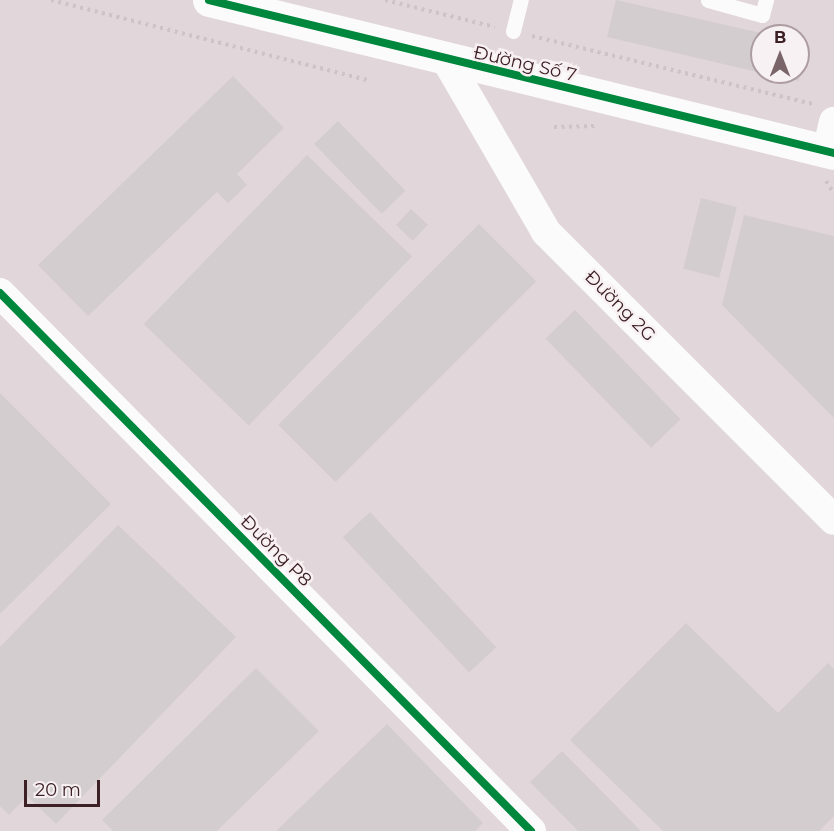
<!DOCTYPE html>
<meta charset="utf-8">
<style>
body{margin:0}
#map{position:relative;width:834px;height:831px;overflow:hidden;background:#e9e4e6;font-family:Montserrat,sans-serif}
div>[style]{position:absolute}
.built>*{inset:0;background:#e1d6d9}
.building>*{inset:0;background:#d4cdd0;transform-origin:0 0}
.path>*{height:4px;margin-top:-2px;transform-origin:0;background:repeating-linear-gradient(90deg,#cdc4c6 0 3px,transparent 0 7.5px)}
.service>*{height:15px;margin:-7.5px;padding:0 7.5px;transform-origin:7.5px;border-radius:7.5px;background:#fcfbfb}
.minor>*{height:30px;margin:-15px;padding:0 15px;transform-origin:15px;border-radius:15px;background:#fcfbfb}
.tertiary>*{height:33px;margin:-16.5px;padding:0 16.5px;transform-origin:16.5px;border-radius:16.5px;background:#fcfbfb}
.cycleway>*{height:8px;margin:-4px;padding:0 4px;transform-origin:4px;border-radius:4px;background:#00873e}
span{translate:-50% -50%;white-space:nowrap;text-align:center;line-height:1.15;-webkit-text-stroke:5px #f8f1f4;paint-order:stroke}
.street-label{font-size:18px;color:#3d2025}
.north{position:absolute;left:750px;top:24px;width:60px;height:60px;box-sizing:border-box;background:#f8f1f4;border:2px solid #ad9da1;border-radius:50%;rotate:0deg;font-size:16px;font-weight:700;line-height:24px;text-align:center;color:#3d2025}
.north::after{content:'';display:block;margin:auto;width:21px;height:27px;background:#796569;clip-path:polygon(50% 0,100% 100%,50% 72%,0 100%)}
.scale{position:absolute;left:24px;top:780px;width:76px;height:27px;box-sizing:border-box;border:3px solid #3d2025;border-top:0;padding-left:8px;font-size:18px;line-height:21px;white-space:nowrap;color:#3d2025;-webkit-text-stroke:4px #f8f1f4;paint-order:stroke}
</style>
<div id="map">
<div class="built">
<i style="clip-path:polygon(evenodd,0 0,834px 0,834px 831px,0 831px,0 0,762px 36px,798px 36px,798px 72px,762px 72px,762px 36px)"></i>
</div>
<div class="building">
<i style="clip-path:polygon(616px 0,770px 35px,762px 36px,762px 73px,607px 37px)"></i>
<i style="clip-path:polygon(798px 42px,808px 44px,799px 81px,764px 73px,798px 72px)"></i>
<i style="clip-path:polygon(233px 76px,284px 128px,237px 174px,247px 185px,228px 203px,217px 192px,88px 316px,38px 265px)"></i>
<i style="left:338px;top:121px;width:97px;height:33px;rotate:46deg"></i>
<i style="left:307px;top:155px;width:146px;height:235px;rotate:44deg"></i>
<i style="left:701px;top:198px;width:37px;height:73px;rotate:14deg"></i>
<i style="left:411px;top:209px;width:23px;height:22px;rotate:43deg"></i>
<i style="clip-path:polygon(744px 215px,834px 236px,834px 418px,722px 305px)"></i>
<i style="left:479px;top:224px;width:81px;height:284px;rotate:45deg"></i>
<i style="left:575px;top:310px;width:152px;height:41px;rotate:46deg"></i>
<i style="clip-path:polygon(0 393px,111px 504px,0 614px)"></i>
<i style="left:370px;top:512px;width:185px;height:37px;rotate:47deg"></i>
<i style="clip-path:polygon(118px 525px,236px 637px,56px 824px,27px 796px,9px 815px,0 806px,0 647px)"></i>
<i style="clip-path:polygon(686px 623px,778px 713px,828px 663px,834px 669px,834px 816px,819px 831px,663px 831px,570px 740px)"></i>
<i style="clip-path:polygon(256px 668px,319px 731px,217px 831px,113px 831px,102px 820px)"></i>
<i style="clip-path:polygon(387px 724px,483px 823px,475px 831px,276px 831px)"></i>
<i style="clip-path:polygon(562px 751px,641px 831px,578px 831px,530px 782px)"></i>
</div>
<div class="path">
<i style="left:51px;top:0;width:329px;rotate:14.2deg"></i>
<i style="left:385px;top:0;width:113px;rotate:13.8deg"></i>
<i style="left:532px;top:36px;width:289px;rotate:13.6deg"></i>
<i style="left:554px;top:127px;width:42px;rotate:-1.4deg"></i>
<i style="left:826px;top:181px;width:15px;rotate:58deg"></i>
</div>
<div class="service">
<i style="left:708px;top:0;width:56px;rotate:15.5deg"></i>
<i style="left:762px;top:15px;width:16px;rotate:-75deg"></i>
<i style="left:513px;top:31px;width:32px;rotate:-76deg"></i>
</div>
<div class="minor">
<i style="left:447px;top:61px;width:198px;rotate:59.9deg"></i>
<i style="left:546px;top:232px;width:407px;rotate:45deg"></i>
<i style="left:827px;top:152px;width:31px;rotate:-77deg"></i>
<i style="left:0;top:293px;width:756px;rotate:45.38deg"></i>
</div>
<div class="tertiary">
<i style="left:209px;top:0;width:643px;rotate:13.76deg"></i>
</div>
<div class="cycleway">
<i style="left:209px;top:0;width:643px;rotate:13.76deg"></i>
<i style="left:0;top:293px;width:756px;rotate:45.38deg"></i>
</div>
<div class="street-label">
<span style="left:525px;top:64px;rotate:13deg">Đường Số 7</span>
<span style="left:620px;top:306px;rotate:45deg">Đường 2G</span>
<span style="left:276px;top:551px;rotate:45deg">Đường P8</span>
</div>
<div class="north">B</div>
<div class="scale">20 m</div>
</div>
